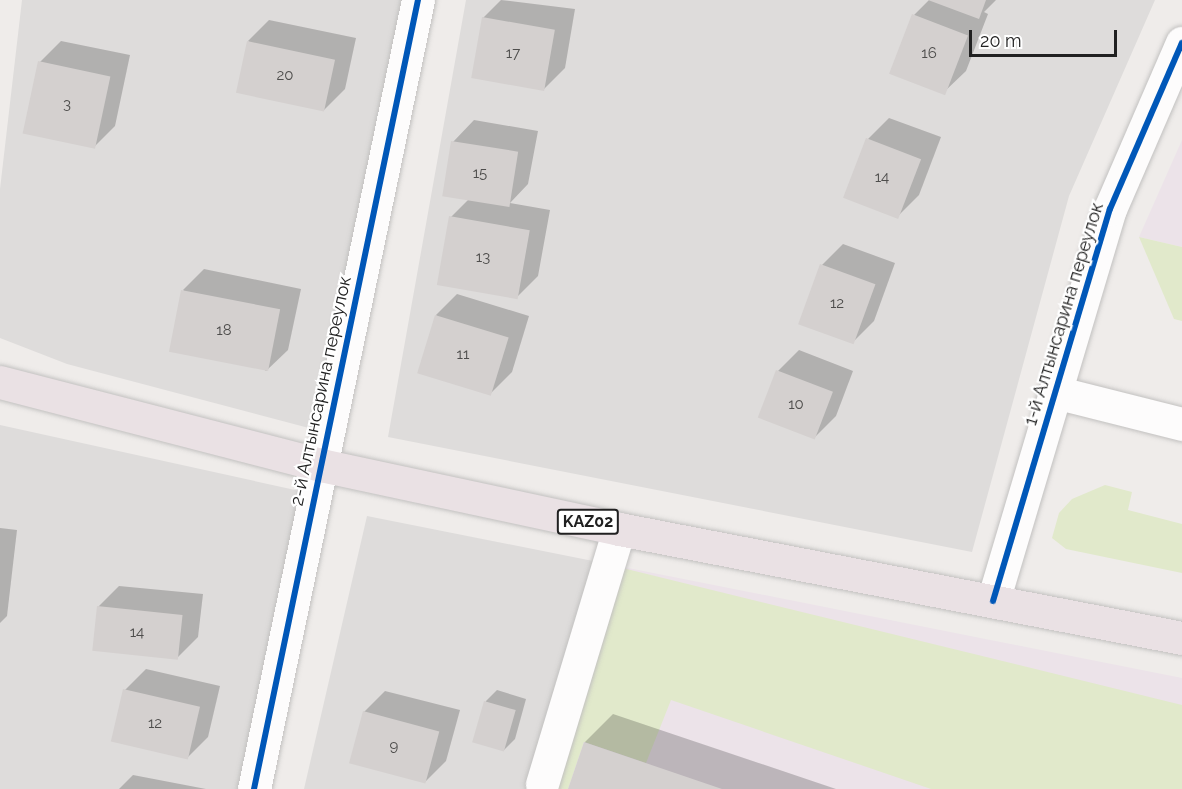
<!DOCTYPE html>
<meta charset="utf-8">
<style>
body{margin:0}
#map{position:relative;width:1182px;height:789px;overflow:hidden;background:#efecea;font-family:Raleway,sans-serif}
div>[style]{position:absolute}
.residential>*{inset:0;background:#dedcdb}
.industrial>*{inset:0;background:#ece3e9}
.grass>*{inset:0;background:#e1e9cb}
.shadow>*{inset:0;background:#0003}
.building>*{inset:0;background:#d4d0cf;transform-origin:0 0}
.roads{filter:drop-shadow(0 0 2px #c2c1c0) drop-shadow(0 0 2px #c2c1c0)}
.minor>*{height:33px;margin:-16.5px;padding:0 16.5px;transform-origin:16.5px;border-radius:16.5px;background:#fdfcfc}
.highway>*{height:33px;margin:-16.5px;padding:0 16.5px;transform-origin:16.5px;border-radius:16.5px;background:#eae1e4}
.cycleway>*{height:6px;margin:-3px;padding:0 3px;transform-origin:3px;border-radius:3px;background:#0057b8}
span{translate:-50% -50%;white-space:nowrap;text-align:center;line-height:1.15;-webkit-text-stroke:4.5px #fff;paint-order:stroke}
.number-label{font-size:15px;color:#4e4d4c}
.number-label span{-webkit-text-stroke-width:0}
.shield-label span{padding:2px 4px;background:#fff;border:2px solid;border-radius:4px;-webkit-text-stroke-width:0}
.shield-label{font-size:16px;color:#212121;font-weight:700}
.street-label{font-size:18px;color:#212121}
.scale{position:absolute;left:969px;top:30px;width:148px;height:27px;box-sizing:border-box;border:3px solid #212121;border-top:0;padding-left:8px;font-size:18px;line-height:21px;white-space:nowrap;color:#212121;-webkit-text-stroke:4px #fff;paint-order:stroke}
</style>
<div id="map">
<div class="residential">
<i style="clip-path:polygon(22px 0,402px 0,324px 432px,67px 364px,0 338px,0 189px)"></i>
<i style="clip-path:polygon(466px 0,1155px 0,1069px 196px,972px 552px,388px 437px)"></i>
<i style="clip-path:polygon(0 425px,318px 495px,249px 789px,0 789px)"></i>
<i style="clip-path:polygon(367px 516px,598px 562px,528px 789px,304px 789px)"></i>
</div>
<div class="industrial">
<i style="clip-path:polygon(1182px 140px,1182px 247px,1139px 237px)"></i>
<i style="clip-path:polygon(598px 562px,1182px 678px,1182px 789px,528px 789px)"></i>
</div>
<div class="grass">
<i style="clip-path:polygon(1139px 237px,1182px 247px,1182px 321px,1174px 319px)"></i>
<i style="clip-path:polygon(1105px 485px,1132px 492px,1128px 510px,1182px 524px,1182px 573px,1066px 549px,1052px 538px,1059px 513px,1072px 499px)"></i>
<i style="clip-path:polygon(598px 562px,1182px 705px,1182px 789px,931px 789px,671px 700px,646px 763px,584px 742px,568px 789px,528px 789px)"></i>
</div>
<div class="shadow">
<i style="clip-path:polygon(501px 0,575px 9px,565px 68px,544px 89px,483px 18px)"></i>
<i style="clip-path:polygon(929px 0,996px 0,984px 12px,988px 14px,966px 71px,944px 92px,914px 15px)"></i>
<i style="clip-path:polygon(269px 20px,356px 38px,345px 89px,324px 110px,248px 41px)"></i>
<i style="clip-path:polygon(61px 41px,130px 55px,115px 126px,94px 147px,40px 62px)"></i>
<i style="clip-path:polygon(889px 118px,941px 137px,919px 195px,898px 216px,868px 139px)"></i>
<i style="clip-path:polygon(474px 120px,538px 131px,528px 184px,510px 203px,550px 210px,538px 276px,517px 297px,451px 217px,469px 199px,453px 142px)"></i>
<i style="clip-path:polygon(843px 244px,895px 263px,874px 321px,853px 342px,822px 265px)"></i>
<i style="clip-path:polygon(204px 269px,301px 289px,288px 350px,266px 371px,183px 290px)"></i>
<i style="clip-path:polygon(457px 294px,529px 316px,512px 372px,491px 393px,436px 315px)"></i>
<i style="clip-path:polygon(799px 350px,853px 371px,836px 416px,815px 437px,778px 371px)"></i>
<i style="clip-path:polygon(0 528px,17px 530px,7px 616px,0 623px)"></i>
<i style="clip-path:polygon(119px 586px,203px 594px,198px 637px,177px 658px,98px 607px)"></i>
<i style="clip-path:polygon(146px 669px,220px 686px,208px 737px,187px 758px,125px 690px)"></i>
<i style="clip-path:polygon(497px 690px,526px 699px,515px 739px,504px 750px,474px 741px,486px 701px)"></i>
<i style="clip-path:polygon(385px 691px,460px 710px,446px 761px,425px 782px,364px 712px)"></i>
<i style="clip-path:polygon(613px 714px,836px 789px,569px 789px,585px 742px)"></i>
<i style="clip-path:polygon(133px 775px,206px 789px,119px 789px)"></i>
</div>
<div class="building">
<i style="clip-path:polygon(928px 0,986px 0,979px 19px)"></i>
<i style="left:912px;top:14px;width:60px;height:64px;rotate:21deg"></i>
<i style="left:482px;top:17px;width:74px;height:62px;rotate:10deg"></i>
<i style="left:247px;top:41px;width:90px;height:53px;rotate:12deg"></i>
<i style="left:38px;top:61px;width:74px;height:74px;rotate:12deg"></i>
<i style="left:866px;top:138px;width:59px;height:64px;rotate:21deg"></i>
<i style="left:451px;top:141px;width:68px;height:56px;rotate:9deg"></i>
<i style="left:449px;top:216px;width:82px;height:70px;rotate:10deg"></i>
<i style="left:820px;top:264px;width:59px;height:64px;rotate:20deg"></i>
<i style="left:181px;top:290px;width:101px;height:63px;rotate:11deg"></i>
<i style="left:435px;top:315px;width:77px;height:61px;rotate:17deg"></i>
<i style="left:776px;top:370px;width:61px;height:51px;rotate:21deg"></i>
<i style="left:97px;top:606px;width:86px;height:45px;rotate:6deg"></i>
<i style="left:123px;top:689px;width:79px;height:54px;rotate:13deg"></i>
<i style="left:484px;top:701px;width:33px;height:43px;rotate:16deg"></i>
<i style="left:363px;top:711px;width:79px;height:54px;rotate:15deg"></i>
<i style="clip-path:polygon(584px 742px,722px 789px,568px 789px)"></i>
</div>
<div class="roads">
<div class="minor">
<i style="left:1055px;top:392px;width:131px;rotate:14.1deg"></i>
<i style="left:993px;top:601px;width:409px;rotate:-73.4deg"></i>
<i style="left:1110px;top:209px;width:181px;rotate:-66.6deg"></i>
<i style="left:542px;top:784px;width:266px;rotate:-73.2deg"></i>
<i style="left:254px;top:789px;width:806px;rotate:-78.26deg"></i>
</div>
<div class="highway">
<i style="left:0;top:382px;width:332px;rotate:14.5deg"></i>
<i style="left:321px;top:465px;width:305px;rotate:12.1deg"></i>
<i style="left:619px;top:529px;width:573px;rotate:10.96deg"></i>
</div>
</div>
<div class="cycleway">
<i style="left:993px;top:601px;width:409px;rotate:-73.4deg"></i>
<i style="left:1110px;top:209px;width:181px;rotate:-66.6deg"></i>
<i style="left:254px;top:789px;width:806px;rotate:-78.26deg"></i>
</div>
<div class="number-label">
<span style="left:513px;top:54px">17</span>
<span style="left:929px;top:54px">16</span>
<span style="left:285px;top:76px">20</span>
<span style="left:67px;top:105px">3</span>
<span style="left:480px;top:174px">15</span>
<span style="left:882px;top:178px">14</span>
<span style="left:483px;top:258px">13</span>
<span style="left:837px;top:304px">12</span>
<span style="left:224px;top:331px">18</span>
<span style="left:463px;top:355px">11</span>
<span style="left:796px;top:405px">10</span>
<span style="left:137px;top:633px">14</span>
<span style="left:155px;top:724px">12</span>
<span style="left:394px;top:747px">9</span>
</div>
<div class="shield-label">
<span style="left:588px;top:522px">KAZ02</span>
</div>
<div class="street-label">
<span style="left:1064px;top:314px;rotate:-73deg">1-й Алтынсарина переулок</span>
<span style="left:321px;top:391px;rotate:-78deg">2-й Алтынсарина переулок</span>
</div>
<div class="scale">20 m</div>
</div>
